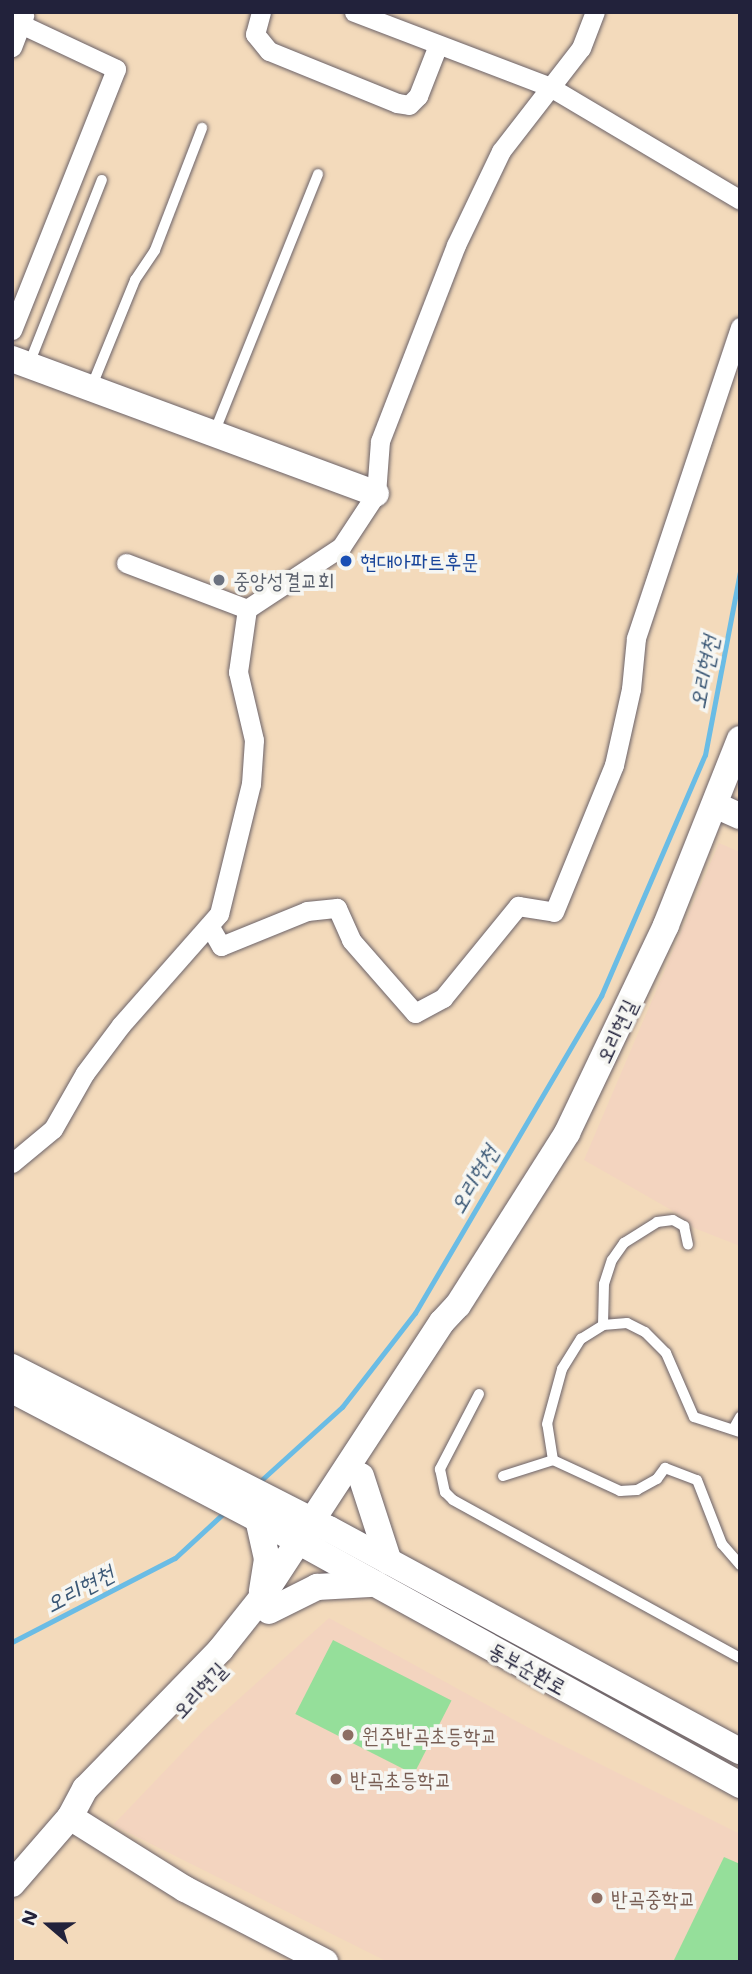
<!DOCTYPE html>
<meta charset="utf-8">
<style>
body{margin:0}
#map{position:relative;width:752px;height:1974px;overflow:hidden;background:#f3dabb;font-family:Mali,"Poor Story",sans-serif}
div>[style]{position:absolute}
.built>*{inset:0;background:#f3d4bf}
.green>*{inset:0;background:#95df9a;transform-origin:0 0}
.stream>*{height:5px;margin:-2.5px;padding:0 2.5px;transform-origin:2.5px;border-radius:2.5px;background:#6abce5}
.roads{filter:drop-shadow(0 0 2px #6b6268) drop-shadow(0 0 2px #6b6268)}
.lane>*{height:10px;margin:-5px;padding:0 5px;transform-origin:5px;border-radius:5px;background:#fff}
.street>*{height:19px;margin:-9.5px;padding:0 9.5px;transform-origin:9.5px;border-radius:9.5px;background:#fff}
.secondary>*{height:26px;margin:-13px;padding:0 13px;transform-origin:13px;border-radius:13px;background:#fff}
.dots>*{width:19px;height:19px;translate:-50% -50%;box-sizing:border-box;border:4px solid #f6f6f2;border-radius:50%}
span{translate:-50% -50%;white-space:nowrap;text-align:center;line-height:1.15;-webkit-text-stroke:7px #f6f6f2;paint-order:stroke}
.transit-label{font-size:21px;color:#164399}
.left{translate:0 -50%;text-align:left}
.worship-label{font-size:21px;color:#5b616d}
.street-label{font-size:21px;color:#22223b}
.education-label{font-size:21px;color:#785e54}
.water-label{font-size:23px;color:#3b5876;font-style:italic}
.frame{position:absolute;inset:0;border:14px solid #22223b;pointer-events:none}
.north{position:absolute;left:14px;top:1890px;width:70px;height:70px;-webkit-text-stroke:5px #f6f6f2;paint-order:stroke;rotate:290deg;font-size:19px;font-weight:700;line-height:28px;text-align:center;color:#22223b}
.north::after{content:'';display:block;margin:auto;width:24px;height:32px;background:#22223b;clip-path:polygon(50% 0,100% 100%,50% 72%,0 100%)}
</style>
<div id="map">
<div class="built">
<i style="clip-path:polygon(719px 843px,740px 852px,740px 1246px,694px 1228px,680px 1215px,584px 1160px)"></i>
<i style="clip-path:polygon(329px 1618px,540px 1734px,529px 1755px,540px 1734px,740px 1834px,740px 1962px,388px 1962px,113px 1825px,203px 1731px)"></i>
</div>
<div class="green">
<i style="left:333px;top:1640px;width:133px;height:83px;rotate:27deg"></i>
<i style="clip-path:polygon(724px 1857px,740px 1864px,740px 1962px,673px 1962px)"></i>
</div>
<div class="stream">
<i style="left:257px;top:1484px;width:115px;rotate:-42.2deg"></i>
<i style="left:342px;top:1407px;width:119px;rotate:-52.2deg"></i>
<i style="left:415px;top:1313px;width:368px;rotate:-59.6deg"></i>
<i style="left:601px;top:996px;width:262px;rotate:-66.7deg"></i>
<i style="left:705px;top:755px;width:186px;rotate:-79.2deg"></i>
<i style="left:12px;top:1642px;width:183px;rotate:-27.3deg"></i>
<i style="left:175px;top:1558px;width:69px;rotate:-42.7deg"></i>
</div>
<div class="roads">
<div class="lane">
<i style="left:29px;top:364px;width:198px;rotate:-68.4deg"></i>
<i style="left:91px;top:388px;width:117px;rotate:-67.8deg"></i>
<i style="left:135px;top:280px;width:36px;rotate:-56deg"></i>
<i style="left:155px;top:250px;width:131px;rotate:-68.9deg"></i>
<i style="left:214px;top:433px;width:279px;rotate:-68.1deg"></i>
<i style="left:603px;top:1325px;width:41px;rotate:-88.6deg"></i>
<i style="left:604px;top:1284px;width:25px;rotate:-72deg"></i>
<i style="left:612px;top:1260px;width:21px;rotate:-55deg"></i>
<i style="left:624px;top:1243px;width:39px;rotate:-32deg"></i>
<i style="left:657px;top:1222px;width:16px;rotate:-7deg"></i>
<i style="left:673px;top:1220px;width:13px;rotate:29deg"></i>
<i style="left:684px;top:1226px;width:19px;rotate:78deg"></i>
<i style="left:479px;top:1394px;width:85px;rotate:117.5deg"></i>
<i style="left:440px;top:1469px;width:24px;rotate:78deg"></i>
<i style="left:445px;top:1492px;width:11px;rotate:45deg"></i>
<i style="left:453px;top:1500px;width:328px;rotate:28.8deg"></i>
<i style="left:734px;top:1428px;width:13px;rotate:-61deg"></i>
<i style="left:553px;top:1460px;width:36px;rotate:-99deg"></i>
<i style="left:547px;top:1424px;width:57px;rotate:-74.7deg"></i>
<i style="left:562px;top:1369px;width:36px;rotate:-58deg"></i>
<i style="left:581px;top:1339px;width:26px;rotate:-32deg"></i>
<i style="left:603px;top:1325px;width:24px;rotate:-5deg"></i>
<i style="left:627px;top:1323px;width:20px;rotate:27deg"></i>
<i style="left:645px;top:1332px;width:30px;rotate:45deg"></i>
<i style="left:666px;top:1353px;width:70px;rotate:66.4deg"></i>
<i style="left:694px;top:1417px;width:48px;rotate:18.1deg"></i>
<i style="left:503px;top:1476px;width:52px;rotate:-17.7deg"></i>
<i style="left:553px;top:1460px;width:74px;rotate:24.8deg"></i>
<i style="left:620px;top:1491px;width:17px;rotate:-3deg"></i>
<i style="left:637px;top:1490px;width:23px;rotate:-29deg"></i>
<i style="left:657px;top:1479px;width:14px;rotate:-54deg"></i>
<i style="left:665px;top:1468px;width:34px;rotate:21deg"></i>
<i style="left:697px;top:1480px;width:69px;rotate:68.7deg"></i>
<i style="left:722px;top:1544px;width:28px;rotate:49deg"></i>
</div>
<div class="street">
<i style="left:261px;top:12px;width:23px;rotate:105deg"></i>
<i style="left:255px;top:34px;width:22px;rotate:51deg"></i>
<i style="left:269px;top:51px;width:138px;rotate:22.1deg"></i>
<i style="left:397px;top:103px;width:12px;rotate:9deg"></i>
<i style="left:409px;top:105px;width:13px;rotate:-45deg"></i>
<i style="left:418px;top:96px;width:55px;rotate:-68.6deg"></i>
<i style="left:354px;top:12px;width:210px;rotate:20.9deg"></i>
<i style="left:550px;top:87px;width:221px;rotate:30.7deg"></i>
<i style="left:12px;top:20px;width:115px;rotate:25.2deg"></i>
<i style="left:116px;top:69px;width:281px;rotate:111.7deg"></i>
<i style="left:12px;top:47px;width:34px;rotate:-69deg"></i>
<i style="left:126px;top:563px;width:129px;rotate:20.8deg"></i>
<i style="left:210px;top:927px;width:22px;rotate:60deg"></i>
<i style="left:221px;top:946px;width:93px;rotate:-22.1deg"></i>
<i style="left:307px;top:911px;width:30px;rotate:-6deg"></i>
<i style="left:337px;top:908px;width:35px;rotate:66deg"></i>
<i style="left:351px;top:940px;width:97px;rotate:48.8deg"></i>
<i style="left:415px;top:1013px;width:32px;rotate:-28deg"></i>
<i style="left:443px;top:998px;width:119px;rotate:-50.8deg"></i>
<i style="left:518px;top:906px;width:36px;rotate:9deg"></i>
<i style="left:554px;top:912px;width:159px;rotate:-67.8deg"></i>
<i style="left:614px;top:765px;width:78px;rotate:-77.4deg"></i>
<i style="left:631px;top:689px;width:51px;rotate:-84.4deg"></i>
<i style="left:636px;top:638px;width:328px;rotate:-71.5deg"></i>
<i style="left:12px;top:1163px;width:53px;rotate:-39.7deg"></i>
<i style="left:53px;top:1129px;width:64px;rotate:-60.3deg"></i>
<i style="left:85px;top:1073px;width:60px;rotate:-53.1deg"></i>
<i style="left:121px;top:1025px;width:148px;rotate:-48.6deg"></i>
<i style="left:219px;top:914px;width:134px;rotate:-76.2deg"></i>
<i style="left:251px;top:784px;width:44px;rotate:-86.1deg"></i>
<i style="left:254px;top:740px;width:70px;rotate:-103.2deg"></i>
<i style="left:238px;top:672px;width:64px;rotate:-81.9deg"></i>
<i style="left:247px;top:609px;width:113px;rotate:-33.4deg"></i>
<i style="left:341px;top:547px;width:64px;rotate:-56.6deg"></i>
<i style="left:376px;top:494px;width:53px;rotate:-85.7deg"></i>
<i style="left:380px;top:441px;width:210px;rotate:-68.8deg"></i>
<i style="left:456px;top:245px;width:104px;rotate:-64.4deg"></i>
<i style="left:501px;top:151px;width:130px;rotate:-52.2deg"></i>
<i style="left:581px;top:48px;width:39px;rotate:-69deg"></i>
</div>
<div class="secondary">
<i style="left:12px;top:359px;width:388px;rotate:20.3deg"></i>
<i style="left:715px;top:805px;width:27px;rotate:24deg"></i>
<i style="left:12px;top:1367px;width:356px;rotate:27.1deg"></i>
<i style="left:329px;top:1529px;width:467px;rotate:28.4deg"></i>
<i style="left:12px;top:1390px;width:278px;rotate:27.7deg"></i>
<i style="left:258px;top:1519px;width:551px;rotate:28.89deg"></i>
<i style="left:361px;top:1476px;width:90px;rotate:72deg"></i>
<i style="left:258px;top:1519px;width:41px;rotate:77.3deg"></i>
<i style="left:267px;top:1559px;width:33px;rotate:99deg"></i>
<i style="left:269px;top:1611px;width:54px;rotate:-26.6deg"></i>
<i style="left:317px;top:1587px;width:53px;rotate:-3.2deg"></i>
<i style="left:70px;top:1817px;width:136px;rotate:32.1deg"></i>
<i style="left:185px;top:1889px;width:158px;rotate:27.5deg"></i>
<i style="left:12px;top:1884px;width:89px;rotate:-49.1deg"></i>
<i style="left:70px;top:1817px;width:32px;rotate:-62deg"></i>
<i style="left:85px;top:1789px;width:195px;rotate:-45.8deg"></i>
<i style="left:221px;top:1649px;width:63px;rotate:-51.5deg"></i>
<i style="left:260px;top:1600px;width:332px;rotate:-56.8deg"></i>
<i style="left:442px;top:1322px;width:23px;rotate:-47deg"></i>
<i style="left:458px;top:1305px;width:204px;rotate:-57.6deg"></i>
<i style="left:567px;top:1133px;width:230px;rotate:-64.5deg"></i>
<i style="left:666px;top:925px;width:200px;rotate:-68.3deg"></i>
</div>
</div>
<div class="dots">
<i style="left:346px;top:561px;background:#1a4fb4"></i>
<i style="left:219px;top:580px;background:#6b7280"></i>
<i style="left:348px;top:1735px;background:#8d6e63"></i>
<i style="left:336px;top:1779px;background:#8d6e63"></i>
<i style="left:597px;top:1898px;background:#8d6e63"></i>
</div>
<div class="transit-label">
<span class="left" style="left:360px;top:561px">현대아파트후문</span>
</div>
<div class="worship-label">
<span class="left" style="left:233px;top:580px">중앙성결교회</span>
</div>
<div class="street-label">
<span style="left:616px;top:1031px;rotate:-65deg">오리현길</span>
<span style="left:528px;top:1668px;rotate:29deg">동부순환로</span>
<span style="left:199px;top:1690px;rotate:-47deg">오리현길</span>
</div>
<div class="education-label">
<span class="left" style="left:362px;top:1735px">원주반곡초등학교</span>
<span class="left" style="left:350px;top:1779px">반곡초등학교</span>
<span class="left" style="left:611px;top:1898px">반곡중학교</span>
</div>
<div class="water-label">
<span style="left:703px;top:672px;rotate:-79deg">오리현천</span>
<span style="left:473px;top:1179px;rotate:-60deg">오리현천</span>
<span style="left:79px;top:1588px;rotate:-28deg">오리현천</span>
</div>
<div class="frame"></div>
<div class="north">N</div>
</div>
